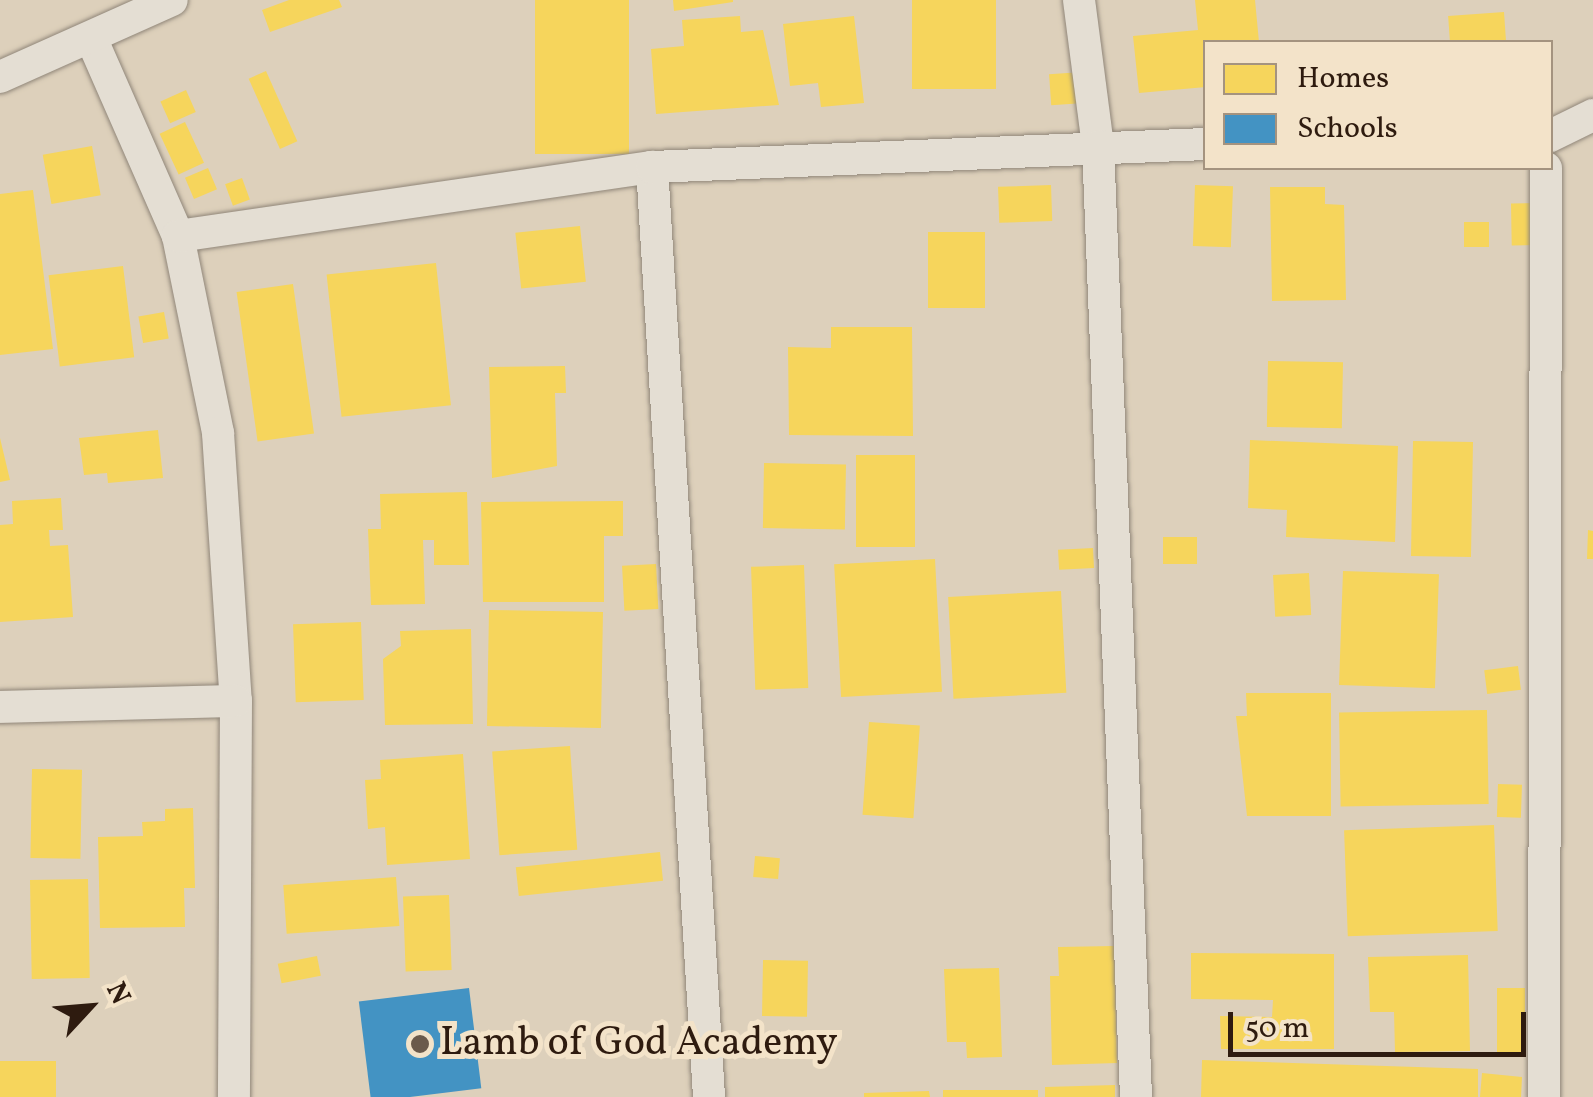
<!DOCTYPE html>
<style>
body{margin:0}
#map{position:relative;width:1593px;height:1097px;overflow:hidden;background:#ddd0bb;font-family:Vollkorn,serif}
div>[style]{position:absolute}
.homes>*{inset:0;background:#f6d55c;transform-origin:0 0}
.schools>*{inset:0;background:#4393c3;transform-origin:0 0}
.roads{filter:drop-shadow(0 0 2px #908679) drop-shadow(0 0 2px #908679)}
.street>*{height:32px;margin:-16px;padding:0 16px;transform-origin:16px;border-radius:16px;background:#e4ded3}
.dots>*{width:28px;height:28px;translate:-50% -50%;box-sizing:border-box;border:5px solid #f3e3c9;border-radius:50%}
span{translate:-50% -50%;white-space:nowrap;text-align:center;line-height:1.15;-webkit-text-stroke:10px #f3e3c9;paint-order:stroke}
.poi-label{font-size:40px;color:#2e1b0f}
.left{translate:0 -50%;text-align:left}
.legend{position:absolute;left:1203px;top:40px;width:350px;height:130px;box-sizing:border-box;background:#f3e3c9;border:2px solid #a4937f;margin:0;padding:12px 18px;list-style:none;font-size:30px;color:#2e1b0f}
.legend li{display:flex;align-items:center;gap:20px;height:50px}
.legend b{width:50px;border:2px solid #a4937f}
.north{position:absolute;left:40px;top:957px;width:100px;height:100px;-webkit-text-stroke:8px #f3e3c9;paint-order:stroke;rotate:64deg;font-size:28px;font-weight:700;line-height:40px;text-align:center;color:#2e1b0f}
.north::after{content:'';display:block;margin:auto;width:35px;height:45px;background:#2e1b0f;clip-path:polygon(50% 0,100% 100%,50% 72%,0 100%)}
.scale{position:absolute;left:1228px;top:1012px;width:298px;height:45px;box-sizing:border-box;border:5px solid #2e1b0f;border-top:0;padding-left:12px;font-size:30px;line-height:35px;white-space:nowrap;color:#2e1b0f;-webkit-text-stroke:8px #f3e3c9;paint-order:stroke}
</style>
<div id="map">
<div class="homes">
<i style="clip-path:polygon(289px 0,339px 0,342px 7px,270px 32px,262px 10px)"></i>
<i style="left:535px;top:0;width:94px;height:154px"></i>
<i style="clip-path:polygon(673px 0,733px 0,733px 2px,674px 11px)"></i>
<i style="left:912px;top:0;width:84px;height:89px"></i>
<i style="clip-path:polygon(1195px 0,1255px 0,1259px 42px,1206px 42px,1206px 87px,1139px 93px,1133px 36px,1198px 30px)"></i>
<i style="left:1504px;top:12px;width:30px;height:56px;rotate:86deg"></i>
<i style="clip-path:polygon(740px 16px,741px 32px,763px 30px,779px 105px,656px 114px,651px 49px,684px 46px,682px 20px)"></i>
<i style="clip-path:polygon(854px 16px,864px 103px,821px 107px,818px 83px,790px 86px,783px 24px)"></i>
<i style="left:266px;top:71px;width:77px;height:19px;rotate:66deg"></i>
<i style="left:1082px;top:72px;width:31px;height:33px;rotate:86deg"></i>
<i style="left:186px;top:90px;width:24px;height:28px;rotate:66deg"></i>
<i style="left:185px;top:122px;width:45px;height:28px;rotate:65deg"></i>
<i style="left:92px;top:146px;width:50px;height:50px;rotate:80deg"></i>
<i style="left:208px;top:168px;width:23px;height:25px;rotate:67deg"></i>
<i style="left:242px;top:178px;width:23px;height:18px;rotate:70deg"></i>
<i style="left:1051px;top:185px;width:36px;height:53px;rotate:88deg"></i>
<i style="left:1195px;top:185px;width:38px;height:61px;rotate:2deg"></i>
<i style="clip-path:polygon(1270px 187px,1325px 187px,1325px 204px,1344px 205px,1346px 300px,1272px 301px)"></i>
<i style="clip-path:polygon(33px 190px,53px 349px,0 355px,0 194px)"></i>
<i style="left:1537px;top:203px;width:42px;height:26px;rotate:89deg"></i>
<i style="left:1464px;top:222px;width:25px;height:25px"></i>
<i style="left:580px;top:226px;width:56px;height:65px;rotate:84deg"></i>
<i style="left:985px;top:232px;width:76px;height:57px;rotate:90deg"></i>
<i style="left:436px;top:263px;width:143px;height:110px;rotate:84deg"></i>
<i style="left:123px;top:266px;width:92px;height:75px;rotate:83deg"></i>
<i style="left:293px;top:284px;width:151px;height:57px;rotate:82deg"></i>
<i style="left:164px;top:312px;width:27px;height:26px;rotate:80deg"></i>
<i style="clip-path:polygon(831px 327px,912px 327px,913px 436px,789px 435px,788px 347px,831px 348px)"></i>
<i style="left:1268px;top:361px;width:75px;height:66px;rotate:1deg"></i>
<i style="clip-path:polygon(565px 366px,566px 393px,555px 393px,557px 466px,492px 478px,489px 367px)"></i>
<i style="clip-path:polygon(158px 430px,163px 478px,108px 483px,107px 473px,84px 475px,79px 438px)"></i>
<i style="clip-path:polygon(0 438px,10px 480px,0 482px)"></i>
<i style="clip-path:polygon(1250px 440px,1398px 446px,1395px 542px,1286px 537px,1287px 510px,1248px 508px)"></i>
<i style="left:1413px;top:441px;width:60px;height:115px;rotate:1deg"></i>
<i style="left:856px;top:455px;width:59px;height:92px"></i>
<i style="left:764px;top:463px;width:82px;height:65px;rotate:1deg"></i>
<i style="clip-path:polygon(467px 492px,469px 565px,434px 565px,434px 540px,423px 540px,425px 604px,371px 605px,368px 529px,381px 529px,380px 494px)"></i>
<i style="clip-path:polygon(61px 498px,63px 530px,49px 530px,50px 546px,68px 545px,73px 617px,0 622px,0 525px,13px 524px,12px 501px)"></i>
<i style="clip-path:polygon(623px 501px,623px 536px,604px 536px,604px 602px,483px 602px,481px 502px)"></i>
<i style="clip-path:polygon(1588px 530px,1593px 531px,1593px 559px,1587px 559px)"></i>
<i style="left:1197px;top:537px;width:27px;height:34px;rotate:90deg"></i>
<i style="left:1093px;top:548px;width:20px;height:35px;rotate:87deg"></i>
<i style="left:935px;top:559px;width:133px;height:101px;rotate:87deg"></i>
<i style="left:656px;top:564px;width:45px;height:34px;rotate:87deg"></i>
<i style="left:804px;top:565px;width:123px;height:53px;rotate:88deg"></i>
<i style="left:1343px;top:571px;width:96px;height:114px;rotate:2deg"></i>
<i style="left:1309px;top:573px;width:42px;height:36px;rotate:87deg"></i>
<i style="left:1061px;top:591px;width:102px;height:113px;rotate:87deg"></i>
<i style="left:489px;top:610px;width:114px;height:116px;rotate:1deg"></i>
<i style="left:361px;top:622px;width:78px;height:68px;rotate:88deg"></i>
<i style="clip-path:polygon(471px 629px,473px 724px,385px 725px,383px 659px,401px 646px,400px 631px)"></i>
<i style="left:1518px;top:666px;width:24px;height:34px;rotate:83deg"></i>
<i style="clip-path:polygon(1246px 693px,1331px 693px,1331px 816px,1247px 816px,1236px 716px,1247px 716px)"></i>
<i style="left:1487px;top:710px;width:94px;height:148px;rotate:89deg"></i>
<i style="left:869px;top:722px;width:51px;height:93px;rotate:4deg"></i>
<i style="left:570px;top:746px;width:104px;height:78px;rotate:86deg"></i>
<i style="clip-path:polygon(463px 754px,470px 859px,387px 865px,385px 827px,368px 829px,365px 780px,381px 779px,380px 760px)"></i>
<i style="left:32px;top:769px;width:50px;height:89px;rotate:1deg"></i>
<i style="left:1498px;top:784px;width:24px;height:33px;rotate:2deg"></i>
<i style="clip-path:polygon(193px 808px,195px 888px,184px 888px,185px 927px,100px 928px,98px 837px,143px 836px,142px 822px,165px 821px,165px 809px)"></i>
<i style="left:1494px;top:825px;width:106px;height:150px;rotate:88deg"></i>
<i style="left:660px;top:852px;width:29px;height:145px;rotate:84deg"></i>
<i style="left:755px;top:856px;width:25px;height:21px;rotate:5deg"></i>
<i style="left:396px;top:877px;width:49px;height:113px;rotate:86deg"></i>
<i style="left:88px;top:879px;width:99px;height:58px;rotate:89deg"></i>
<i style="left:449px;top:895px;width:75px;height:46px;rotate:88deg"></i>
<i style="clip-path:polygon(1114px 946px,1117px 1063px,1052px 1065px,1050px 976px,1059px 976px,1058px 947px)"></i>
<i style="clip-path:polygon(1191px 953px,1334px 954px,1334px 1049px,1221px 1049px,1220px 1016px,1272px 1017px,1273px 1000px,1191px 999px)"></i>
<i style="clip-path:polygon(1468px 955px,1470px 1051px,1395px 1052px,1394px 1012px,1370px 1012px,1368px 957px)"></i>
<i style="left:317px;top:956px;width:20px;height:40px;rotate:79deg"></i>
<i style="left:763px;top:960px;width:45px;height:56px;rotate:1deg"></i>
<i style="clip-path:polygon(999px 968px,1002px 1057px,967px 1058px,966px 1042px,947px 1042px,944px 969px)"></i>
<i style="left:1497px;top:988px;width:28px;height:67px"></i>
<i style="clip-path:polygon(1202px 1060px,1478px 1069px,1478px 1097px,1201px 1097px)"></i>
<i style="left:56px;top:1061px;width:36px;height:56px;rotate:90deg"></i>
<i style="clip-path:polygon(1482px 1073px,1522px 1077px,1521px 1097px,1480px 1097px)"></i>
<i style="clip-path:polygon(1115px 1085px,1115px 1097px,1045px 1097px,1045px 1087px)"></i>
<i style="left:943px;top:1090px;width:95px;height:7px"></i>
<i style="clip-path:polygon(929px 1091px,930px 1097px,864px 1097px,864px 1093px)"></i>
</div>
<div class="schools">
<i style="left:469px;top:988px;width:101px;height:111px;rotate:83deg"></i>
</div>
<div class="roads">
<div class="street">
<i style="left:1079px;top:0;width:147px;rotate:82.6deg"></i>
<i style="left:1098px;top:146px;width:952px;rotate:87.71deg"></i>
<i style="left:92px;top:40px;width:214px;rotate:66.3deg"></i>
<i style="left:178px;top:236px;width:201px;rotate:78.5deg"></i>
<i style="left:218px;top:433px;width:269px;rotate:86.2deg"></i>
<i style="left:236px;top:701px;width:396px;rotate:90.3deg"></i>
<i style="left:0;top:77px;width:188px;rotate:-24.1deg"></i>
<i style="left:1550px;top:136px;width:48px;rotate:-26deg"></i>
<i style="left:652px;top:167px;width:932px;rotate:86.49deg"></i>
<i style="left:178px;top:236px;width:479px;rotate:-8.3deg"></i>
<i style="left:652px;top:167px;width:554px;rotate:-2.38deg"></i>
<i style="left:0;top:707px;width:236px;rotate:-1.5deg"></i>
<i style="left:1544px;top:1097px;width:929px;rotate:-89.88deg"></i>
</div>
</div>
<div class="dots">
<i style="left:420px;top:1044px;background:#6b5a4b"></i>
</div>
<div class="poi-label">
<span class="left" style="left:440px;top:1044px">Lamb of God Academy</span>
</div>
<ul class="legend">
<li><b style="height:28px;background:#f6d55c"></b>Homes</li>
<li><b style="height:28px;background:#4393c3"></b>Schools</li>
</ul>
<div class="north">N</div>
<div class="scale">50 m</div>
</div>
